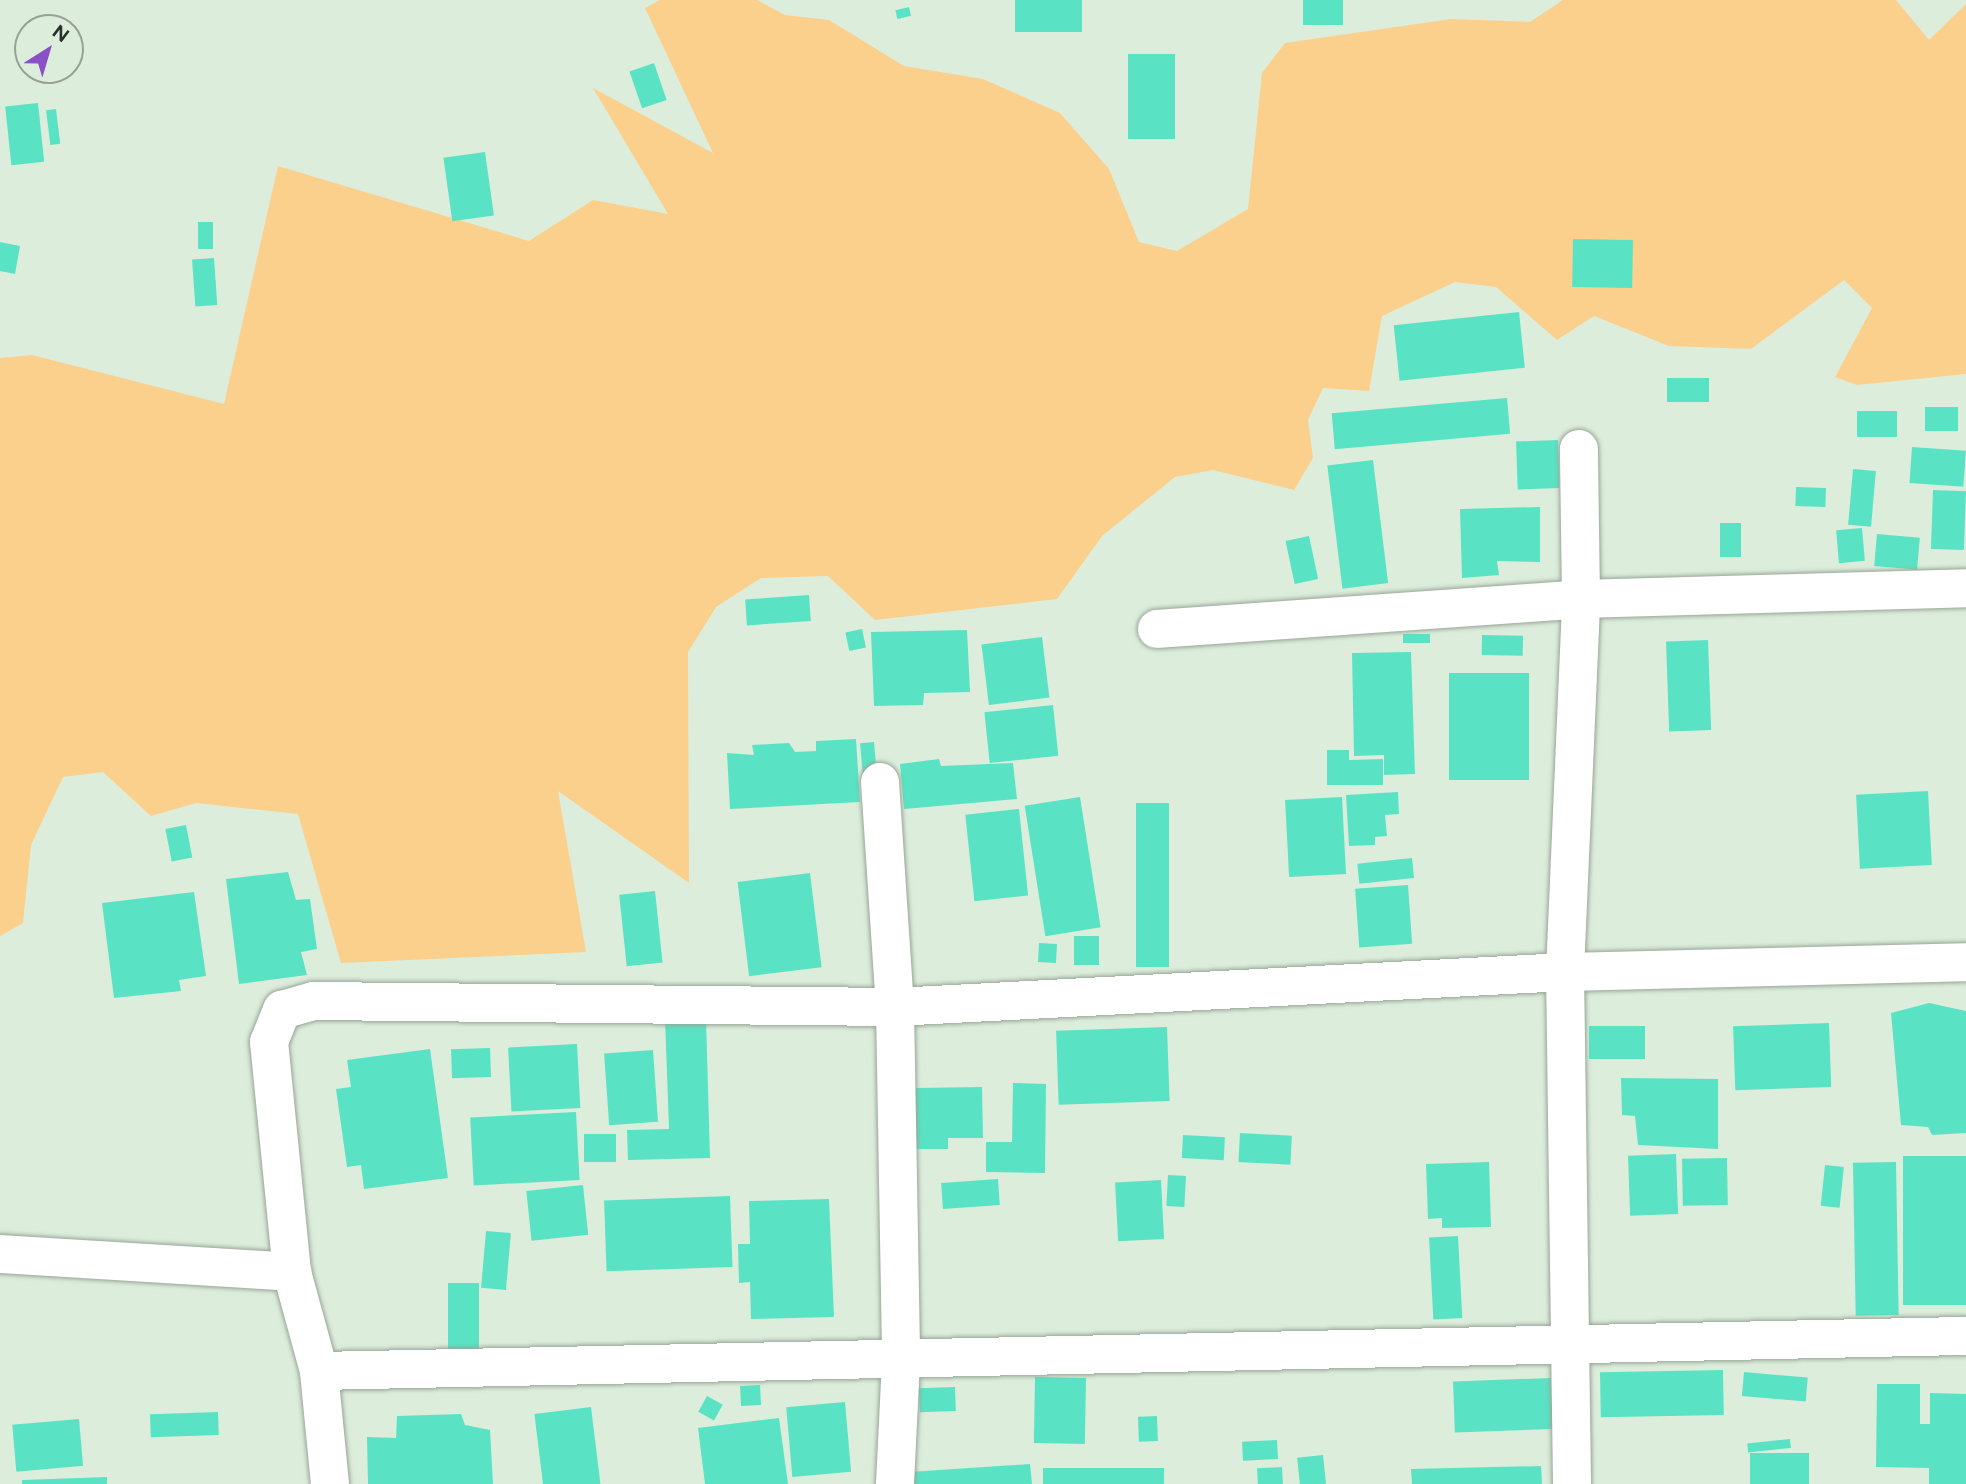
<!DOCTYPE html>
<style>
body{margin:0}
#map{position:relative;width:1966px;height:1484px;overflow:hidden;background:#ddeddc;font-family:Figtree,sans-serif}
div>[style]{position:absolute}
.green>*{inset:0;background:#fad08c}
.building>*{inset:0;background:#59e3c4;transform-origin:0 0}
.roads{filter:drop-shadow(0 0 2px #97a696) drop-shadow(0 0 2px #97a696)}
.street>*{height:38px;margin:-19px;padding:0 19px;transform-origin:19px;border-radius:19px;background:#fff}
span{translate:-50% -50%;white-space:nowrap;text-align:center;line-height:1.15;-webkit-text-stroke:5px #ddeddc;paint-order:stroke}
.north{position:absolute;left:14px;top:14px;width:70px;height:70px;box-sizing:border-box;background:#ddeddc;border:2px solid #96a295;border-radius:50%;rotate:37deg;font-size:19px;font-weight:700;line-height:28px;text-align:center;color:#2b312a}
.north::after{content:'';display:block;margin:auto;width:24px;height:32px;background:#8950c7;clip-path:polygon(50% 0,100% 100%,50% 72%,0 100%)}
</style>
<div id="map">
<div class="green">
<i style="clip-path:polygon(660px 0,757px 0,785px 15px,829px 20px,904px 66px,983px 79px,1060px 113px,1109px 169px,1139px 242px,1177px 251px,1248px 209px,1262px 73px,1285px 43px,1451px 19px,1530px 22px,1563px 0,1896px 0,1929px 40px,1966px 4px,1966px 374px,1857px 385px,1835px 377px,1872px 308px,1844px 280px,1751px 349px,1669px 346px,1594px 316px,1557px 340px,1496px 287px,1455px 282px,1382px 316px,1369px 391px,1323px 388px,1308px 420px,1313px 458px,1294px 490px,1213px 470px,1175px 477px,1102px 536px,1057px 599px,875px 620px,828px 576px,761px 578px,716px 607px,688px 652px,689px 883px,558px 791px,586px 952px,341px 963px,298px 814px,196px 803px,151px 816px,103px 772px,63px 777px,31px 845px,23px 923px,0 936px,0 358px,32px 355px,224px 404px,278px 166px,529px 241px,593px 200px,668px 214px,593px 88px,713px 153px,645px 8px)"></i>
</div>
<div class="building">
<i style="left:1015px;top:0;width:67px;height:32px"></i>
<i style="left:1303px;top:0;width:40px;height:25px"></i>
<i style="left:909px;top:7px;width:9px;height:14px;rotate:77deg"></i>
<i style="left:1128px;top:54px;width:47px;height:85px"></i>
<i style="left:654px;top:63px;width:39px;height:26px;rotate:71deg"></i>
<i style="left:38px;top:103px;width:59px;height:33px;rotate:84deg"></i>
<i style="left:56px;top:109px;width:35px;height:10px;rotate:83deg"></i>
<i style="left:485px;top:152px;width:64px;height:42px;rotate:82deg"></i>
<i style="left:198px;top:222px;width:15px;height:27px"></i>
<i style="left:1573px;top:239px;width:60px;height:48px;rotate:1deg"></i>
<i style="clip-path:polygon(0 242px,20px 246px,15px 274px,0 271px)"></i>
<i style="left:214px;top:258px;width:47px;height:22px;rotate:86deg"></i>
<i style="left:1519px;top:312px;width:56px;height:126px;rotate:84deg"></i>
<i style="left:1667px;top:378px;width:42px;height:24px"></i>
<i style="left:1507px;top:398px;width:36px;height:176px;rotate:85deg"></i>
<i style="left:1925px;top:407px;width:33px;height:24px"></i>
<i style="left:1897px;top:411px;width:26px;height:40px;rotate:90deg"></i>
<i style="left:1558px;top:440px;width:48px;height:42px;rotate:88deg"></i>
<i style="left:1912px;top:447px;width:54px;height:36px;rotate:4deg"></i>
<i style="left:1373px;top:460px;width:124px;height:46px;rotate:83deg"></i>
<i style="left:1853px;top:469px;width:23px;height:56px;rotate:5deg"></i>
<i style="left:1796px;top:487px;width:30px;height:19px;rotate:2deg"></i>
<i style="left:1933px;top:490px;width:33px;height:59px;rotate:2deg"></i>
<i style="clip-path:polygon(1540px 507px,1540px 562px,1497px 561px,1499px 575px,1462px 578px,1460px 509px)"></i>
<i style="left:1720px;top:523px;width:21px;height:34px"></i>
<i style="left:1862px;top:528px;width:33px;height:26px;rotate:85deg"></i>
<i style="left:1877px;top:534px;width:43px;height:32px;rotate:5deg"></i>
<i style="left:1309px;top:536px;width:44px;height:24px;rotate:78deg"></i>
<i style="left:809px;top:595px;width:26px;height:64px;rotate:86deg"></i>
<i style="left:862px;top:629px;width:19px;height:17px;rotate:78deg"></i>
<i style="clip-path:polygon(967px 630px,970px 692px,924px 693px,923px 705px,874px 706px,871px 632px)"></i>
<i style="left:1403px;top:634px;width:27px;height:9px"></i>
<i style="left:1482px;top:635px;width:41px;height:20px;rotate:1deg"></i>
<i style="left:1042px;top:637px;width:61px;height:61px;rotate:83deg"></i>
<i style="left:1708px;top:640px;width:90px;height:42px;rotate:88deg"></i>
<i style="clip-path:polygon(1411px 652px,1415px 774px,1384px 775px,1384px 755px,1354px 756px,1352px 653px)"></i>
<i style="left:1449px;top:673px;width:80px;height:107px"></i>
<i style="left:1053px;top:705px;width:51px;height:69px;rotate:84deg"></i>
<i style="clip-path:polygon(856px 739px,860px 802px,730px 809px,727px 753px,754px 755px,752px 745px,789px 743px,795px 752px,816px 751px,816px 741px)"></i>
<i style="left:874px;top:742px;width:35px;height:14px;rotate:85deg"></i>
<i style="clip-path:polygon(1327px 750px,1349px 750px,1349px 760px,1383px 759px,1383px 785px,1327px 785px)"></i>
<i style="clip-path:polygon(939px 759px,941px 766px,1013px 763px,1017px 799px,904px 809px,900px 764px)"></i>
<i style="left:1928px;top:791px;width:74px;height:72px;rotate:87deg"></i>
<i style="clip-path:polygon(1398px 792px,1399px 814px,1385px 815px,1387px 836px,1375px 837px,1375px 845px,1349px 846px,1346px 795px)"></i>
<i style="left:1080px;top:797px;width:132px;height:56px;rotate:81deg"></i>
<i style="left:1342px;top:797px;width:77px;height:57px;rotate:87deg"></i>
<i style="left:1136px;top:803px;width:33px;height:164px"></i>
<i style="left:1019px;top:809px;width:87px;height:54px;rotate:84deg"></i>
<i style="left:186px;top:825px;width:33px;height:21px;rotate:79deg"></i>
<i style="left:1412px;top:858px;width:20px;height:55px;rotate:84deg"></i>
<i style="clip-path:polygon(288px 872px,296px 900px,310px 899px,317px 949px,301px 952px,307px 975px,239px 984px,226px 879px)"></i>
<i style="left:810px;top:873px;width:95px;height:73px;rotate:83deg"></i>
<i style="left:1408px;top:885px;width:59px;height:53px;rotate:86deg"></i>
<i style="left:655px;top:891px;width:72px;height:36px;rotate:84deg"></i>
<i style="clip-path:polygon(194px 892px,206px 976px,179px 980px,181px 991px,114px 998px,102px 903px)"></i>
<i style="left:1074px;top:936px;width:25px;height:29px"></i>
<i style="left:1039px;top:943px;width:18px;height:19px;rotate:3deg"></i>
<i style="clip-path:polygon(1929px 1003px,1966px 1011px,1966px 1133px,1932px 1135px,1928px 1127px,1901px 1125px,1891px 1013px)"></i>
<i style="clip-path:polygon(665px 1018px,706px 1018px,710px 1158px,628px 1160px,627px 1130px,669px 1129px)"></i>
<i style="left:1829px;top:1023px;width:64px;height:96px;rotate:88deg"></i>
<i style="left:1645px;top:1026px;width:33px;height:56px;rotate:90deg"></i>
<i style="left:1167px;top:1027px;width:74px;height:111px;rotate:88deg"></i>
<i style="left:577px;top:1044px;width:64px;height:69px;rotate:87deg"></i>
<i style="left:490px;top:1048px;width:29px;height:39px;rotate:88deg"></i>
<i style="clip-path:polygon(430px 1049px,448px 1178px,364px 1189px,361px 1165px,347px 1167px,336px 1089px,351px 1087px,347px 1060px)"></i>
<i style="left:653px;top:1050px;width:72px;height:49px;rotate:86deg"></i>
<i style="clip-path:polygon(1621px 1078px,1718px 1079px,1718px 1149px,1638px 1145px,1635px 1116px,1622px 1115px)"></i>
<i style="clip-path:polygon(1013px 1083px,1046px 1084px,1045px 1173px,986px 1172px,986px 1142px,1012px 1142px)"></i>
<i style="clip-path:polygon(982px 1087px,983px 1138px,948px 1138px,948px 1149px,914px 1149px,913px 1088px)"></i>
<i style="left:576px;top:1112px;width:68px;height:106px;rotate:87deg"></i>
<i style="left:1240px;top:1133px;width:52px;height:29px;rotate:3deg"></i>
<i style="left:616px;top:1134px;width:28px;height:32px;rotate:90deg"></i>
<i style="left:1183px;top:1135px;width:42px;height:23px;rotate:3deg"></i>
<i style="left:1676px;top:1154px;width:60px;height:48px;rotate:88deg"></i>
<i style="left:1966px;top:1156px;width:149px;height:63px;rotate:90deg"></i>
<i style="left:1727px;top:1158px;width:47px;height:45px;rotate:89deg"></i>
<i style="clip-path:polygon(1489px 1162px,1491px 1227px,1442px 1228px,1442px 1218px,1428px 1219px,1426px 1164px)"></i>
<i style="left:1896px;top:1162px;width:153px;height:43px;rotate:89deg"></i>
<i style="left:1825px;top:1165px;width:19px;height:41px;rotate:6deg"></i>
<i style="left:1168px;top:1175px;width:18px;height:31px;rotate:3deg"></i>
<i style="left:998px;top:1179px;width:26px;height:57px;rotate:86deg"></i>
<i style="left:1161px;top:1180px;width:59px;height:46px;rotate:87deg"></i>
<i style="left:583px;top:1185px;width:50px;height:57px;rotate:84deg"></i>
<i style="left:730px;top:1196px;width:71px;height:126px;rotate:88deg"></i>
<i style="clip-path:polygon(829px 1199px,834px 1317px,751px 1319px,750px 1282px,739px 1283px,738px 1244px,750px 1244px,749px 1201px)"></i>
<i style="left:486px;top:1231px;width:25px;height:57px;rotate:5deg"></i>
<i style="left:1458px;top:1236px;width:82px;height:29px;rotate:87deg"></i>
<i style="left:448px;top:1283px;width:31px;height:68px"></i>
<i style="left:1723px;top:1370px;width:45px;height:123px;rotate:89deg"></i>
<i style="left:1744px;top:1372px;width:64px;height:24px;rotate:5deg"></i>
<i style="left:1035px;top:1377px;width:51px;height:66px;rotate:1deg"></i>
<i style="left:1551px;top:1378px;width:51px;height:98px;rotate:88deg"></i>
<i style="clip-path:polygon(1877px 1384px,1920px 1384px,1920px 1424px,1930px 1424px,1930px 1393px,1966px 1394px,1966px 1484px,1929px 1484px,1929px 1468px,1876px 1467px)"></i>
<i style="left:760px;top:1385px;width:20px;height:20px;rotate:87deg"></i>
<i style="left:955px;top:1387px;width:24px;height:36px;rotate:88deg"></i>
<i style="left:707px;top:1396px;width:18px;height:18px;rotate:29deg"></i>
<i style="left:845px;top:1402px;width:70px;height:59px;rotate:85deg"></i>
<i style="left:591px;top:1407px;width:78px;height:57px;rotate:83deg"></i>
<i style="left:218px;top:1412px;width:23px;height:68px;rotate:88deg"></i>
<i style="clip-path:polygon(461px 1414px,465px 1425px,490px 1430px,493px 1484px,368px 1484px,367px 1437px,396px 1438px,397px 1416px)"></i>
<i style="left:1157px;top:1416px;width:25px;height:19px;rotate:88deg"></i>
<i style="clip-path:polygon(779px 1418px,788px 1484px,705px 1484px,698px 1428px)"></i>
<i style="left:79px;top:1419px;width:47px;height:67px;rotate:85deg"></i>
<i style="left:1790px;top:1439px;width:9px;height:43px;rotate:84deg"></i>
<i style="left:1277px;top:1440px;width:19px;height:35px;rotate:87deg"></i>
<i style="left:1750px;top:1453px;width:59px;height:31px"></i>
<i style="left:1323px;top:1455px;width:29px;height:26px;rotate:84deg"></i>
<i style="clip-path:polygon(1030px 1464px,1032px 1484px,910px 1484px,909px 1472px)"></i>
<i style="clip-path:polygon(1541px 1466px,1542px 1484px,1412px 1484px,1411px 1469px)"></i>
<i style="left:1282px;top:1467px;width:17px;height:25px;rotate:87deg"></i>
<i style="left:1043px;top:1468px;width:121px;height:16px"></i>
<i style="clip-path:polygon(107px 1477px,107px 1484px,22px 1484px,22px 1480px)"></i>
</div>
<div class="roads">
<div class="street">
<i style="left:1157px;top:629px;width:425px;rotate:-4deg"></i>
<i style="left:1581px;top:599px;width:385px;rotate:-1.6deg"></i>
<i style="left:880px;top:782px;width:225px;rotate:86.2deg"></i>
<i style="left:895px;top:1007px;width:354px;rotate:89deg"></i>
<i style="left:901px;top:1361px;width:123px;rotate:92.8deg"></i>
<i style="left:0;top:1254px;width:293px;rotate:3.5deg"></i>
<i style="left:319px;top:1371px;width:1647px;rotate:-1.22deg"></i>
<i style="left:330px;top:1484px;width:114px;rotate:-95.6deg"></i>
<i style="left:319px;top:1371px;width:103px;rotate:-105.3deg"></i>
<i style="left:292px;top:1272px;width:231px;rotate:-95.7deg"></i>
<i style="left:269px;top:1042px;width:35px;rotate:-68deg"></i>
<i style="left:282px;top:1010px;width:32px;rotate:-16deg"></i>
<i style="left:313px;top:1001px;width:582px;rotate:0.59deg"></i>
<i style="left:895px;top:1007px;width:671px;rotate:-2.99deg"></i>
<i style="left:1565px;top:972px;width:401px;rotate:-1.4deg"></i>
<i style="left:1572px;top:1484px;width:512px;rotate:-90.78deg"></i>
<i style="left:1565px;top:972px;width:373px;rotate:-87.5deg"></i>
<i style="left:1581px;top:599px;width:150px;rotate:-90.8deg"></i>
</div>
</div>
<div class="north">N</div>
</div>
